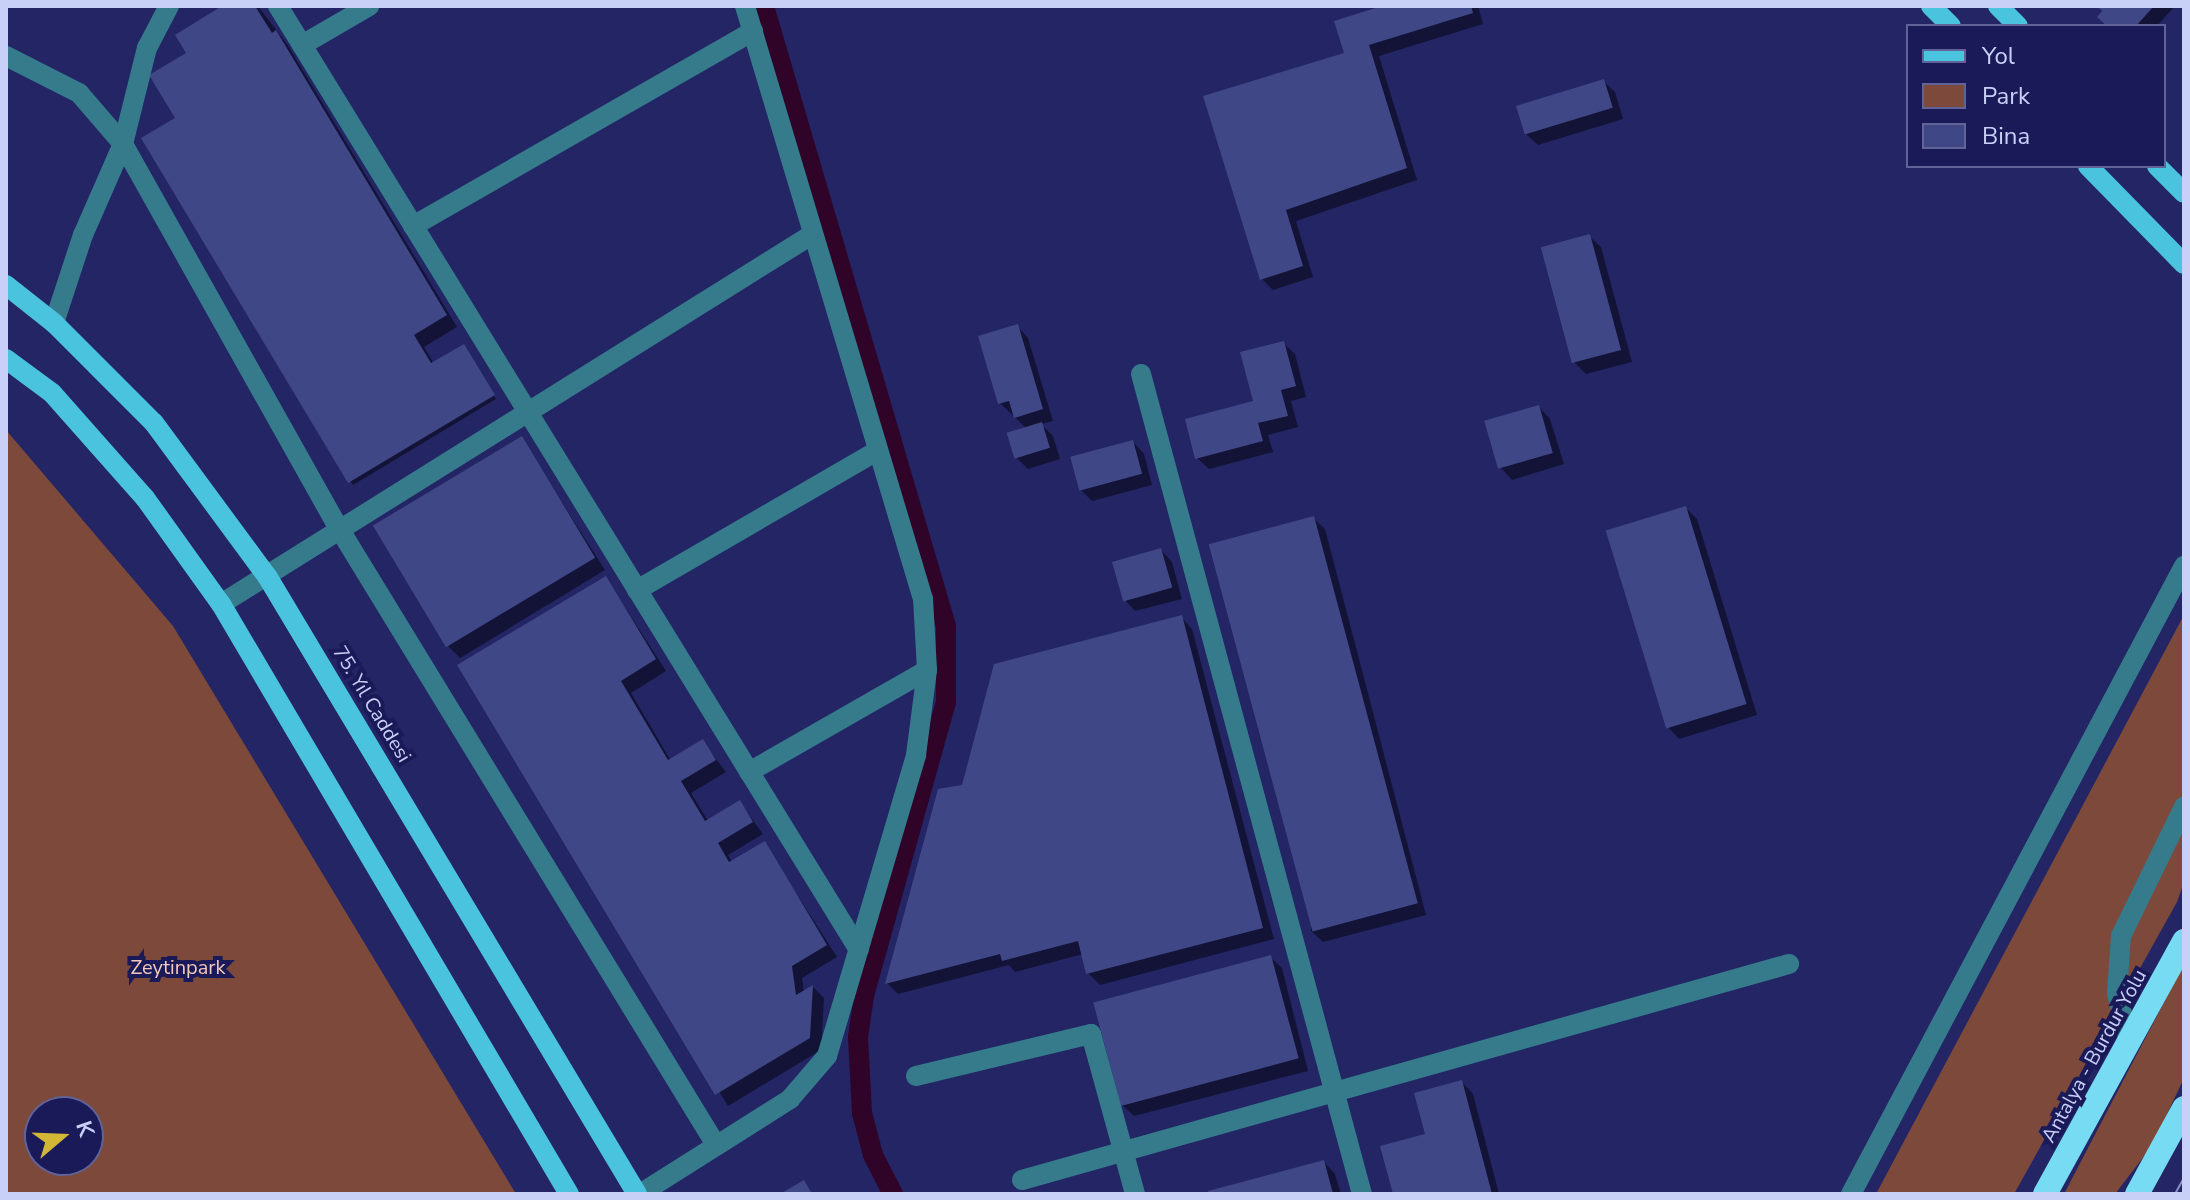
<!DOCTYPE html>
<meta charset="utf-8">
<style>
body{margin:0}
#map{position:relative;width:2190px;height:1200px;overflow:hidden;background:#232565;font-family:"Nunito Sans",sans-serif}
div>[style]{position:absolute}
.green>*{inset:0;background:#7d493a}
.shadow>*{inset:0;background:#0007}
.canal>*{height:20px;margin:-10px;padding:0 10px;transform-origin:10px;border-radius:10px;background:#2f0428}
.building>*{inset:0;background:#404787;transform-origin:0 0}
.minor>*{height:20px;margin:-10px;padding:0 10px;transform-origin:10px;border-radius:10px;background:#357b8c}
.major>*{height:20px;margin:-10px;padding:0 10px;transform-origin:10px;border-radius:10px;background:#4ac3df}
.highway>*{height:24px;margin:-12px;padding:0 12px;transform-origin:12px;border-radius:12px;background:#78dbf4}
.tram>*{height:2px;margin:-1px;padding:0 1px;transform-origin:1px;border-radius:1px;background:#8a90c0}
span{translate:-50% -50%;white-space:nowrap;text-align:center;line-height:1.15;-webkit-text-stroke:8px #1a1a59;paint-order:stroke}
.street-label{font-size:20px;color:#c8d0f7}
.park-label{font-size:20px;color:#f3c7ba}
.frame{position:absolute;inset:0;border:8px solid #c8d0f7;pointer-events:none}
.legend{position:absolute;left:1906px;top:24px;width:260px;height:144px;box-sizing:border-box;background:#1a1a59;border:2px solid #606398;margin:0;padding:10px 14px;list-style:none;font-size:24px;color:#c8d0f7}
.legend li{display:flex;align-items:center;gap:16px;height:40px}
.legend b{width:40px;border:2px solid #606398}
.north{position:absolute;left:24px;top:1096px;width:80px;height:80px;box-sizing:border-box;background:#1a1a59;border:2px solid #606398;border-radius:50%;rotate:71deg;font-size:22px;font-weight:700;line-height:32px;text-align:center;color:#c8d0f7}
.north::after{content:'';display:block;margin:auto;width:28px;height:36px;background:#d2b635;clip-path:polygon(50% 0,100% 100%,50% 72%,0 100%)}
</style>
<div id="map">
<div class="green">
<i style="clip-path:polygon(evenodd,6px 430px,173px 626px,516px 1194px,6px 1194px,6px 430px,40px 1112px,88px 1112px,88px 1160px,40px 1160px,40px 1112px)"></i>
<i style="clip-path:polygon(2184px 615px,2184px 882px,2177px 902px,2014px 1194px,1876px 1194px)"></i>
<i style="clip-path:polygon(2184px 964px,2184px 1078px,2152px 1146px,2115px 1194px,2064px 1194px)"></i>
</div>
<div class="shadow">
<i style="clip-path:polygon(226px 6px,258px 6px,287px 44px,457px 327px,424px 347px,434px 364px,464px 346px,496px 399px,353px 485px,144px 139px,178px 119px,188px 54px)"></i>
<i style="clip-path:polygon(1389px 6px,1478px 6px,1483px 24px,1379px 56px,1417px 180px,1296px 221px,1313px 277px,1273px 290px,1262px 279px,1206px 97px,1346px 54px)"></i>
<i style="clip-path:polygon(2098px 6px,2175px 6px,2157px 26px,2109px 26px)"></i>
<i style="clip-path:polygon(1603px 81px,1615px 92px,1623px 119px,1538px 145px,1526px 134px)"></i>
<i style="clip-path:polygon(1589px 236px,1601px 247px,1632px 362px,1586px 374px,1575px 363px)"></i>
<i style="clip-path:polygon(1017px 326px,1028px 338px,1053px 421px,1041px 424px,1053px 436px,1060px 459px,1028px 469px,1016px 457px,1027px 429px,1000px 403px)"></i>
<i style="clip-path:polygon(1283px 343px,1295px 354px,1306px 397px,1291px 401px,1298px 427px,1268px 435px,1273px 452px,1209px 469px,1197px 458px,1256px 402px)"></i>
<i style="clip-path:polygon(1539px 407px,1550px 419px,1564px 464px,1512px 480px,1501px 468px)"></i>
<i style="clip-path:polygon(521px 438px,605px 570px,460px 658px,448px 646px)"></i>
<i style="clip-path:polygon(1133px 442px,1144px 454px,1152px 485px,1092px 501px,1080px 489px)"></i>
<i style="clip-path:polygon(1686px 508px,1697px 519px,1757px 715px,1679px 739px,1668px 727px)"></i>
<i style="clip-path:polygon(1313px 518px,1325px 529px,1426px 915px,1323px 942px,1311px 931px)"></i>
<i style="clip-path:polygon(1161px 550px,1172px 562px,1182px 599px,1135px 611px,1124px 599px)"></i>
<i style="clip-path:polygon(606px 578px,666px 671px,631px 693px,671px 761px,703px 742px,726px 772px,691px 793px,708px 821px,740px 802px,763px 834px,728px 855px,732px 862px,764px 843px,837px 957px,802px 978px,804px 993px,813px 987px,824px 998px,821px 1050px,728px 1106px,460px 666px)"></i>
<i style="clip-path:polygon(1181px 617px,1192px 629px,1274px 939px,1100px 985px,1088px 973px,1083px 954px,1015px 972px,1009px 965px,898px 994px,887px 983px)"></i>
<i style="clip-path:polygon(1270px 957px,1282px 968px,1308px 1071px,1134px 1116px,1122px 1105px)"></i>
<i style="clip-path:polygon(1462px 1082px,1473px 1094px,1499px 1194px,1395px 1194px)"></i>
<i style="clip-path:polygon(1324px 1162px,1335px 1174px,1341px 1194px,1211px 1194px)"></i>
</div>
<div class="canal">
<i style="left:764px;top:6px;width:646px;rotate:73.64deg"></i>
<i style="left:946px;top:626px;width:76px;rotate:90deg"></i>
<i style="left:946px;top:702px;width:305px;rotate:105.6deg"></i>
<i style="left:864px;top:996px;width:41px;rotate:98.3deg"></i>
<i style="left:858px;top:1037px;width:76px;rotate:87deg"></i>
<i style="left:862px;top:1113px;width:43px;rotate:75.3deg"></i>
<i style="left:873px;top:1155px;width:44px;rotate:62.9deg"></i>
</div>
<div class="building">
<i style="clip-path:polygon(222px 6px,255px 6px,272px 33px,276px 30px,447px 315px,414px 335px,431px 363px,464px 344px,495px 395px,348px 483px,141px 138px,175px 118px,149px 75px,186px 53px,175px 35px)"></i>
<i style="clip-path:polygon(1382px 6px,1471px 6px,1473px 13px,1369px 45px,1407px 168px,1286px 210px,1303px 266px,1260px 280px,1203px 96px,1344px 53px,1334px 21px)"></i>
<i style="clip-path:polygon(2096px 6px,2154px 6px,2136px 26px,2107px 26px,2097px 17px,2102px 11px)"></i>
<i style="left:1604px;top:79px;width:30px;height:92px;rotate:73deg"></i>
<i style="left:1590px;top:234px;width:120px;height:51px;rotate:75deg"></i>
<i style="clip-path:polygon(1018px 324px,1043px 409px,1014px 418px,1009px 401px,998px 404px,978px 336px)"></i>
<i style="clip-path:polygon(1284px 341px,1296px 386px,1281px 390px,1288px 416px,1258px 423px,1263px 441px,1195px 459px,1185px 419px,1253px 401px,1240px 352px)"></i>
<i style="left:1539px;top:405px;width:50px;height:57px;rotate:74deg"></i>
<i style="left:1042px;top:422px;width:27px;height:37px;rotate:73deg"></i>
<i style="left:522px;top:436px;width:142px;height:174px;rotate:59deg"></i>
<i style="left:1133px;top:440px;width:35px;height:65px;rotate:75deg"></i>
<i style="left:1686px;top:506px;width:207px;height:84px;rotate:73deg"></i>
<i style="left:1314px;top:516px;width:401px;height:109px;rotate:75deg"></i>
<i style="left:1161px;top:548px;width:41px;height:51px;rotate:74deg"></i>
<i style="clip-path:polygon(606px 576px,656px 659px,621px 681px,668px 760px,703px 739px,716px 760px,681px 781px,705px 821px,740px 800px,753px 822px,718px 843px,729px 862px,765px 841px,827px 945px,792px 966px,796px 995px,813px 985px,810px 1038px,715px 1095px,457px 665px)"></i>
<i style="clip-path:polygon(1182px 615px,1263px 928px,1086px 974px,1078px 941px,1002px 961px,1000px 954px,885px 984px,938px 789px,962px 785px,994px 664px)"></i>
<i style="left:1271px;top:955px;width:107px;height:184px;rotate:75deg"></i>
<i style="clip-path:polygon(1462px 1080px,1492px 1194px,1393px 1194px,1380px 1146px,1425px 1134px,1414px 1093px)"></i>
<i style="clip-path:polygon(1324px 1160px,1333px 1194px,1209px 1194px,1208px 1191px)"></i>
<i style="clip-path:polygon(804px 1180px,812px 1194px,780px 1194px)"></i>
</div>
<div class="minor">
<i style="left:278px;top:6px;width:1108px;rotate:58.39deg"></i>
<i style="left:302px;top:45px;width:78px;rotate:-30.2deg"></i>
<i style="left:6px;top:56px;width:82px;rotate:26.9deg"></i>
<i style="left:79px;top:93px;width:67px;rotate:49.2deg"></i>
<i style="left:123px;top:144px;width:443px;rotate:60.7deg"></i>
<i style="left:340px;top:530px;width:721px;rotate:58.56deg"></i>
<i style="left:413px;top:226px;width:392px;rotate:-29.8deg"></i>
<i style="left:54px;top:323px;width:93px;rotate:-71.8deg"></i>
<i style="left:83px;top:235px;width:99px;rotate:-66.3deg"></i>
<i style="left:123px;top:144px;width:99px;rotate:-76deg"></i>
<i style="left:147px;top:48px;width:47px;rotate:-62.4deg"></i>
<i style="left:1141px;top:374px;width:849px;rotate:74.92deg"></i>
<i style="left:637px;top:590px;width:277px;rotate:-30.1deg"></i>
<i style="left:221px;top:604px;width:698px;rotate:-32.01deg"></i>
<i style="left:749px;top:772px;width:205px;rotate:-29.8deg"></i>
<i style="left:2129px;top:1042px;width:50px;rotate:-103.8deg"></i>
<i style="left:2117px;top:993px;width:57px;rotate:-86deg"></i>
<i style="left:2121px;top:936px;width:144px;rotate:-64deg"></i>
<i style="left:916px;top:1076px;width:180px;rotate:-13.5deg"></i>
<i style="left:1091px;top:1034px;width:166px;rotate:74.6deg"></i>
<i style="left:1022px;top:1180px;width:797px;rotate:-15.73deg"></i>
<i style="left:640px;top:1194px;width:178px;rotate:-32.3deg"></i>
<i style="left:790px;top:1099px;width:57px;rotate:-49.3deg"></i>
<i style="left:827px;top:1056px;width:314px;rotate:-73.5deg"></i>
<i style="left:916px;top:755px;width:86px;rotate:-82.6deg"></i>
<i style="left:927px;top:670px;width:71px;rotate:-93.2deg"></i>
<i style="left:923px;top:599px;width:619px;rotate:-106.71deg"></i>
<i style="left:1851px;top:1194px;width:711px;rotate:-62.07deg"></i>
</div>
<div class="major">
<i style="left:1931px;top:6px;width:28px;rotate:45deg"></i>
<i style="left:1998px;top:6px;width:28px;rotate:45deg"></i>
<i style="left:2088px;top:166px;width:137px;rotate:45.6deg"></i>
<i style="left:2157px;top:166px;width:38px;rotate:45deg"></i>
<i style="left:6px;top:285px;width:61px;rotate:38.4deg"></i>
<i style="left:54px;top:323px;width:141px;rotate:45deg"></i>
<i style="left:154px;top:423px;width:190px;rotate:53.6deg"></i>
<i style="left:267px;top:576px;width:720px;rotate:59.09deg"></i>
<i style="left:6px;top:359px;width:57px;rotate:36.5deg"></i>
<i style="left:52px;top:393px;width:140px;rotate:48.5deg"></i>
<i style="left:145px;top:498px;width:130px;rotate:54.4deg"></i>
<i style="left:221px;top:604px;width:685px;rotate:59.47deg"></i>
</div>
<div class="highway">
<i style="left:2045px;top:1194px;width:289px;rotate:-61.2deg"></i>
<i style="left:2137px;top:1194px;width:98px;rotate:-61.3deg"></i>
</div>
<div class="tram">
<i style="left:2175px;top:1194px;width:18px;rotate:-61deg"></i>
</div>
<div class="street-label">
<span style="left:372px;top:704px;rotate:59deg">75. Yıl Caddesi</span>
<span style="left:2094px;top:1056px;rotate:-61deg">Antalya - Burdur Yolu</span>
</div>
<div class="park-label">
<span style="left:178px;top:967px">Zeytinpark</span>
</div>
<div class="frame"></div>
<ul class="legend">
<li><b style="height:10px;background:#4ac3df"></b>Yol</li>
<li><b style="height:22px;background:#7d493a"></b>Park</li>
<li><b style="height:22px;background:#404787"></b>Bina</li>
</ul>
<div class="north">K</div>
</div>
